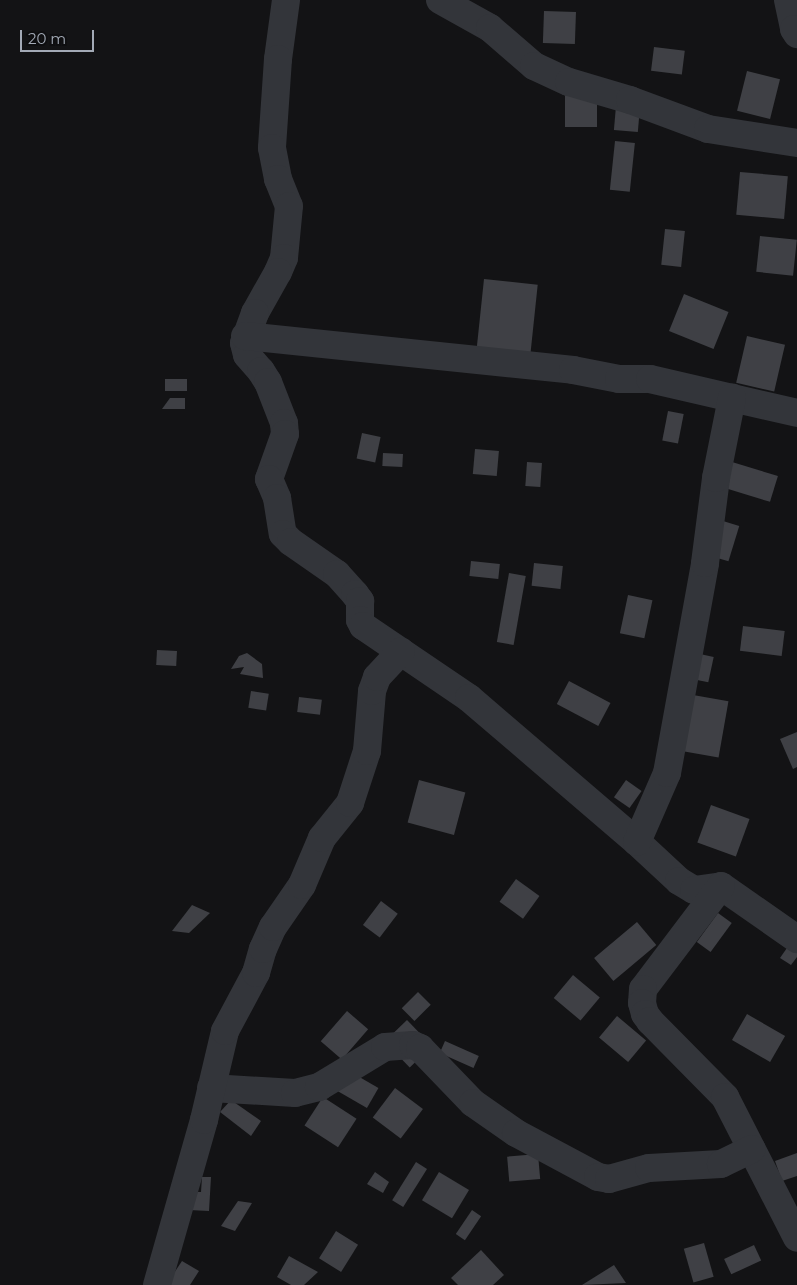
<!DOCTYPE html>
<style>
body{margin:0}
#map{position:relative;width:797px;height:1285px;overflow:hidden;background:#131315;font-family:Montserrat,sans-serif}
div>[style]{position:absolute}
.building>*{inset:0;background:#3f4045;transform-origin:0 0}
.minor>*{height:28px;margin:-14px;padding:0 14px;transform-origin:14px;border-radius:14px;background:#33353a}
span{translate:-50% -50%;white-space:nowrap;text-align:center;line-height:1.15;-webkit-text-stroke:4px #0e0e10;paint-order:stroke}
.scale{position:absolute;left:20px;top:30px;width:74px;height:22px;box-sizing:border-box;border:2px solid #a3aab6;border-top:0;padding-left:6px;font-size:15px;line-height:18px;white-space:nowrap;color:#a3aab6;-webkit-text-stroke:4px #0e0e10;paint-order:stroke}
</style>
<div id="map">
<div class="building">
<i style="left:544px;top:11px;width:32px;height:32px;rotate:2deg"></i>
<i style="left:654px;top:47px;width:31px;height:24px;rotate:7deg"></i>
<i style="left:747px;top:71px;width:34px;height:41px;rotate:14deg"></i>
<i style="left:565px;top:95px;width:32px;height:32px"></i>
<i style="left:616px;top:106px;width:24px;height:24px;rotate:5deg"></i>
<i style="left:615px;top:141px;width:20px;height:49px;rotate:6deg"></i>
<i style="left:740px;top:172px;width:48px;height:43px;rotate:5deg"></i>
<i style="left:665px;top:229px;width:20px;height:36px;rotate:6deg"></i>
<i style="left:760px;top:236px;width:37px;height:36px;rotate:6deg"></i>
<i style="left:484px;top:279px;width:54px;height:69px;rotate:6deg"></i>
<i style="left:684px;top:294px;width:48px;height:40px;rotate:22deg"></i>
<i style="left:747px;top:336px;width:39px;height:48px;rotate:13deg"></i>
<i style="left:165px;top:379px;width:22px;height:12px"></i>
<i style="clip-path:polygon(170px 398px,185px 398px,185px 409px,162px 409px)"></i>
<i style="left:668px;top:411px;width:16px;height:30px;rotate:11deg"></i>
<i style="left:362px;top:433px;width:19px;height:26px;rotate:12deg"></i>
<i style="left:475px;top:449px;width:24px;height:25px;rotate:5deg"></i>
<i style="left:383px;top:453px;width:20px;height:13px;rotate:3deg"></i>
<i style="left:527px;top:462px;width:15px;height:24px;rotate:4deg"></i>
<i style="left:732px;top:462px;width:48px;height:27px;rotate:17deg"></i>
<i style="left:723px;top:521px;width:17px;height:37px;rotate:17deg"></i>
<i style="left:471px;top:561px;width:29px;height:15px;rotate:6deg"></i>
<i style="left:534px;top:563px;width:29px;height:23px;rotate:6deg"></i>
<i style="left:509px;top:573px;width:17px;height:70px;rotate:10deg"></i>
<i style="left:628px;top:595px;width:25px;height:39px;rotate:12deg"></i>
<i style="left:743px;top:626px;width:42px;height:25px;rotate:7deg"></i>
<i style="left:157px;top:650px;width:20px;height:15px;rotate:3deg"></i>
<i style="clip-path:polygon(247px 653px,262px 664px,263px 678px,240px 674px,244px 667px,231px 669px,239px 656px)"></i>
<i style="left:700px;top:654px;width:14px;height:26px;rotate:12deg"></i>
<i style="left:569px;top:681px;width:47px;height:26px;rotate:28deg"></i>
<i style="left:251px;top:691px;width:18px;height:17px;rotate:9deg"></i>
<i style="left:693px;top:695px;width:36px;height:57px;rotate:10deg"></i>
<i style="left:299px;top:697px;width:23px;height:15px;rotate:7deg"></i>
<i style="clip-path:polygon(797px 732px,797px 767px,793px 769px,780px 739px)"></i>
<i style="left:419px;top:780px;width:48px;height:44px;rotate:15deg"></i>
<i style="left:626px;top:780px;width:19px;height:21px;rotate:35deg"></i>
<i style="left:711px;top:805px;width:41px;height:40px;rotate:20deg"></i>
<i style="left:516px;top:879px;width:29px;height:28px;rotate:36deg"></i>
<i style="left:381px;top:901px;width:21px;height:30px;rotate:37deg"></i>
<i style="clip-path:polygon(192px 905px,210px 913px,189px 933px,172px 931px)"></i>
<i style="left:718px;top:913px;width:17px;height:36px;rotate:36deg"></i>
<i style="left:637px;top:922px;width:30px;height:56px;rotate:50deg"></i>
<i style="clip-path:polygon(789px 945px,797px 951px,797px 957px,791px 965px,780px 958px)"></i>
<i style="left:573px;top:975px;width:35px;height:30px;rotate:40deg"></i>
<i style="left:418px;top:992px;width:18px;height:23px;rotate:45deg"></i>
<i style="left:347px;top:1011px;width:28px;height:40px;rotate:41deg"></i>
<i style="left:747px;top:1014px;width:44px;height:30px;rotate:30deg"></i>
<i style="left:617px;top:1016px;width:38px;height:28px;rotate:40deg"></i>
<i style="left:407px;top:1020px;width:36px;height:31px;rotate:46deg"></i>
<i style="left:445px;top:1041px;width:37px;height:13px;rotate:24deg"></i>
<i style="left:349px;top:1071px;width:34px;height:23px;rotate:30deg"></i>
<i style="left:395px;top:1088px;width:35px;height:37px;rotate:37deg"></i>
<i style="left:323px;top:1097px;width:40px;height:34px;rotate:33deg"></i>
<i style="clip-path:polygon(231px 1100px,261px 1121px,251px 1136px,220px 1112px)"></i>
<i style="clip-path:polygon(797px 1153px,797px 1176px,782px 1181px,775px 1161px)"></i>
<i style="left:538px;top:1154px;width:25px;height:31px;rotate:85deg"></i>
<i style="left:416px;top:1162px;width:13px;height:45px;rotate:32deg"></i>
<i style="clip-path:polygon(375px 1172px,389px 1182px,383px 1193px,367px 1184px)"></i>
<i style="left:439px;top:1172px;width:35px;height:33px;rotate:31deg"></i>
<i style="clip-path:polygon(202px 1177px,211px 1177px,209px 1211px,189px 1210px,190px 1192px,201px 1192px)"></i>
<i style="clip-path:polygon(238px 1201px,252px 1203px,235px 1231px,221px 1226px)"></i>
<i style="left:472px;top:1210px;width:11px;height:29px;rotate:34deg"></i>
<i style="left:336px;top:1231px;width:26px;height:32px;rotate:32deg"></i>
<i style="left:704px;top:1243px;width:35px;height:21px;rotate:74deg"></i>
<i style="left:754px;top:1245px;width:17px;height:33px;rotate:65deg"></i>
<i style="clip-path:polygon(481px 1250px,504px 1275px,493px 1285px,458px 1285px,451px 1278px)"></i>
<i style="clip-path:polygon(289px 1256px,318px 1272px,304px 1285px,291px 1285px,277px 1277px)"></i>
<i style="clip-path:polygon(182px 1261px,199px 1271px,190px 1285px,166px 1285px)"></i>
<i style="clip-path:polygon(614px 1265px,626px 1283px,582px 1285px)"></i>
</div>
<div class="minor">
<i style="left:286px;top:0;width:60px;rotate:97.7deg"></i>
<i style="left:278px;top:59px;width:89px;rotate:93.9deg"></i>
<i style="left:272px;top:148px;width:32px;rotate:79deg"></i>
<i style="left:278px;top:179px;width:29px;rotate:68deg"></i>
<i style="left:289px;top:206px;width:52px;rotate:95.5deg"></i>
<i style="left:284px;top:258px;width:15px;rotate:113deg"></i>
<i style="left:278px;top:272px;width:47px;rotate:119.3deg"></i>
<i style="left:255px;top:313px;width:32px;rotate:110deg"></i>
<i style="left:244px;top:343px;width:12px;rotate:76deg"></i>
<i style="left:247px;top:355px;width:21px;rotate:49deg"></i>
<i style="left:261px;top:371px;width:13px;rotate:58deg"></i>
<i style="left:268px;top:382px;width:44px;rotate:68.7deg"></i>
<i style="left:284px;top:423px;width:11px;rotate:85deg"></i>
<i style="left:285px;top:434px;width:48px;rotate:109.6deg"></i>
<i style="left:269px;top:479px;width:21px;rotate:67deg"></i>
<i style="left:277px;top:498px;width:36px;rotate:81deg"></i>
<i style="left:283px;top:534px;width:11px;rotate:45deg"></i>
<i style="left:291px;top:542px;width:56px;rotate:34.8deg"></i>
<i style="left:337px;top:574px;width:27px;rotate:48deg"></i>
<i style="left:355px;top:594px;width:9px;rotate:54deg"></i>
<i style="left:360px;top:601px;width:19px;rotate:90deg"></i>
<i style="left:360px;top:620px;width:7px;rotate:63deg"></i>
<i style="left:363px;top:626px;width:128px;rotate:34.2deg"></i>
<i style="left:469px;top:698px;width:221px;rotate:40.6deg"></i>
<i style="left:637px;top:842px;width:57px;rotate:42.9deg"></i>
<i style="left:679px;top:881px;width:17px;rotate:31deg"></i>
<i style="left:694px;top:890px;width:27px;rotate:-8deg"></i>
<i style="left:721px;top:886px;width:93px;rotate:34.9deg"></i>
<i style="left:440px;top:0;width:57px;rotate:29.2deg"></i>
<i style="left:490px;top:28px;width:58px;rotate:40.8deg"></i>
<i style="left:534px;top:66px;width:38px;rotate:25deg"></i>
<i style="left:569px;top:82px;width:64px;rotate:16.4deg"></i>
<i style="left:630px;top:100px;width:83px;rotate:20.4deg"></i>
<i style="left:708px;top:129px;width:90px;rotate:8.9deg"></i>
<i style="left:788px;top:0;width:30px;rotate:78deg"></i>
<i style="left:794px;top:29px;width:6px;rotate:59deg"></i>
<i style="left:245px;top:336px;width:330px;rotate:5.9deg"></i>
<i style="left:573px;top:370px;width:47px;rotate:11.1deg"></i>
<i style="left:619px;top:379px;width:31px"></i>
<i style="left:650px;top:379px;width:151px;rotate:13deg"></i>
<i style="left:637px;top:842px;width:75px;rotate:-66.5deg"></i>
<i style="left:667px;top:773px;width:213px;rotate:-79.7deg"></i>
<i style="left:705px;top:563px;width:86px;rotate:-82.6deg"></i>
<i style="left:716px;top:478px;width:82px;rotate:-78.7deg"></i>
<i style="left:721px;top:886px;width:129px;rotate:127.1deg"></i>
<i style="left:643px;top:989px;width:14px;rotate:94deg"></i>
<i style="left:642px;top:1003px;width:11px;rotate:75deg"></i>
<i style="left:645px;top:1014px;width:9px;rotate:54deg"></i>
<i style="left:650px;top:1021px;width:107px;rotate:45.4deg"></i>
<i style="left:725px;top:1097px;width:158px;rotate:62.9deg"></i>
<i style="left:211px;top:1088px;width:84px;rotate:3.4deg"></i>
<i style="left:295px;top:1093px;width:25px;rotate:-14deg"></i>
<i style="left:319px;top:1087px;width:77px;rotate:-31.2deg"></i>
<i style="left:385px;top:1047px;width:28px;rotate:-4deg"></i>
<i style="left:413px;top:1045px;width:8px;rotate:23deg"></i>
<i style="left:420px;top:1048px;width:76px;rotate:46.1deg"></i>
<i style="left:473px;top:1103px;width:52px;rotate:34.9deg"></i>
<i style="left:516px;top:1133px;width:93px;rotate:28.2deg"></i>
<i style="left:598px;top:1177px;width:11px;rotate:10deg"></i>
<i style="left:609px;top:1179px;width:41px;rotate:-15.4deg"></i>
<i style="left:649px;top:1168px;width:72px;rotate:-3.2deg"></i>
<i style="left:721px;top:1164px;width:34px;rotate:-26deg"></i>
<i style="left:157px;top:1285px;width:172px;rotate:-74.1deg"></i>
<i style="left:204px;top:1120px;width:91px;rotate:-76.7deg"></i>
<i style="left:225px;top:1031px;width:66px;rotate:-61.9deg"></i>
<i style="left:256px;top:973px;width:25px;rotate:-74deg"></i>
<i style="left:263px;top:949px;width:24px;rotate:-66deg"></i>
<i style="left:273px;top:927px;width:51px;rotate:-55.4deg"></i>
<i style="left:302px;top:885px;width:51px;rotate:-66.9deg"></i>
<i style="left:322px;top:838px;width:45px;rotate:-51.3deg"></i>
<i style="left:350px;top:803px;width:55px;rotate:-71.9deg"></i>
<i style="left:367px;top:751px;width:60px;rotate:-85.2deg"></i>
<i style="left:372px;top:691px;width:15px;rotate:-70deg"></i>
<i style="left:377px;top:677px;width:35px;rotate:-47deg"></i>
</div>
<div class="scale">20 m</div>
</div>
